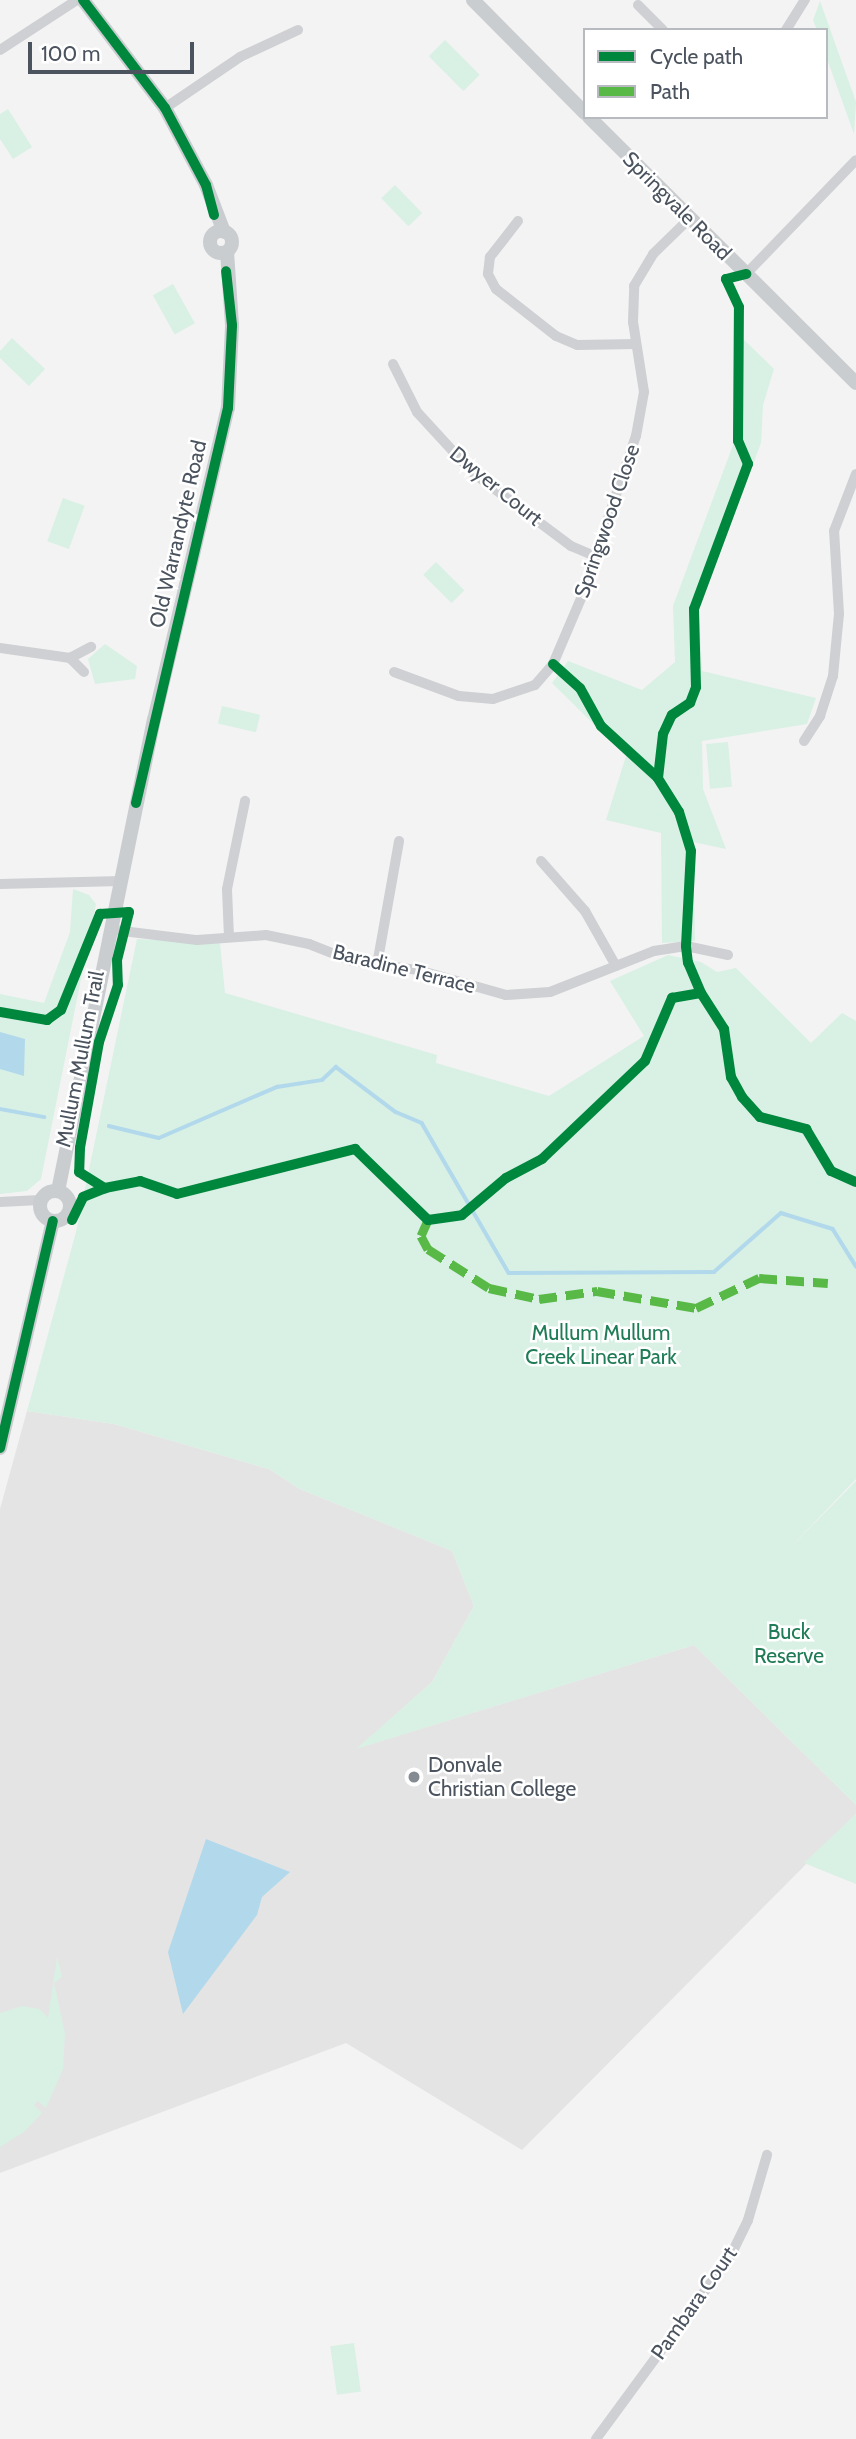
<!DOCTYPE html>
<style>
body{margin:0}
#map{position:relative;width:856px;height:2439px;overflow:hidden;background:#f3f3f3;font-family:Cabin,sans-serif}
div>[style]{position:absolute}
.education>*{inset:0;background:#e5e4e4}
.green>*{inset:0;background:#d9f0e4;transform-origin:0 0}
.water>*{inset:0;background:#b1d9eb}
.stream>*{height:3.5px;margin:-1.75px;padding:0 1.75px;transform-origin:1.75px;border-radius:1.75px;background:#b1d9eb}
.minor>*{height:10px;margin:-5px;padding:0 5px;transform-origin:5px;border-radius:5px;background:#ced0d3}
.major>*{height:14px;margin:-7px;padding:0 7px;transform-origin:7px;border-radius:7px;background:#cacdd0}
.major>.ring{margin:-7px;padding:0;box-sizing:content-box;background:none;border:14px solid #cacdd0;border-radius:50%}
.quiet>*{height:9px;margin-top:-4.5px;transform-origin:0;background:repeating-linear-gradient(90deg,#58b947 0 18px,transparent 0 27px)}
.cycleway>*{height:10px;margin:-5px;padding:0 5px;transform-origin:5px;border-radius:5px;background:#00873e}
.dots>*{width:19px;height:19px;translate:-50% -50%;box-sizing:border-box;border:4px solid #fff;border-radius:50%}
span{translate:-50% -50%;white-space:nowrap;text-align:center;line-height:1.15;-webkit-text-stroke:5px #fff;paint-order:stroke}
.street-label{font-size:21px;color:#4a535e}
.park-label{font-size:21px;color:#1f7c56}
.poi-label{font-size:21px;color:#4a535e}
.left{translate:0 -50%;text-align:left}
.legend{position:absolute;left:583px;top:28px;width:245px;height:91px;box-sizing:border-box;background:#fff;border:2px solid #b7babf;margin:0;padding:9px 12px;list-style:none;font-size:21px;color:#4a535e}
.legend li{display:flex;align-items:center;gap:14px;height:35px}
.legend b{width:35px;border:2px solid #b7babf}
.scale{position:absolute;left:28px;top:42px;width:166px;height:32px;box-sizing:border-box;border:4px solid #4a535e;border-top:0;padding-left:9px;font-size:21px;line-height:24px;white-space:nowrap;color:#4a535e;-webkit-text-stroke:5px #fff;paint-order:stroke}
</style>
<div id="map">
<div class="education">
<i style="clip-path:polygon(27px 1411px,114px 1424px,269px 1469px,300px 1489px,452px 1551px,474px 1606px,432px 1682px,358px 1748px,694px 1645px,856px 1805px,856px 1814px,522px 2150px,346px 2043px,0 2173px,0 1509px)"></i>
</div>
<div class="green">
<i style="clip-path:polygon(820px 1px,856px 102px,854px 134px,826px 56px,826px 30px,817px 30px,813px 20px)"></i>
<i style="left:445px;top:40px;width:49px;height:23px;rotate:45deg"></i>
<i style="clip-path:polygon(8px 109px,32px 147px,13px 159px,0 139px,0 114px)"></i>
<i style="left:395px;top:185px;width:39px;height:19px;rotate:46deg"></i>
<i style="left:173px;top:284px;width:45px;height:23px;rotate:61deg"></i>
<i style="clip-path:polygon(736px 332px,774px 369px,763px 405px,761px 443px,699px 607px,702px 671px,816px 698px,807px 724px,702px 741px,703px 789px,726px 849px,693px 842px,695px 941px,662px 943px,661px 833px,606px 820px,626px 756px,552px 683px,568px 661px,642px 690px,675px 662px,673px 606px,733px 445px)"></i>
<i style="clip-path:polygon(12px 338px,45px 369px,29px 386px,0 358px,0 351px)"></i>
<i style="left:63px;top:498px;width:23px;height:46px;rotate:20deg"></i>
<i style="left:436px;top:562px;width:40px;height:18px;rotate:45deg"></i>
<i style="clip-path:polygon(105px 644px,137px 666px,135px 679px,95px 684px,88px 659px)"></i>
<i style="left:222px;top:706px;width:39px;height:18px;rotate:13deg"></i>
<i style="left:728px;top:742px;width:45px;height:22px;rotate:85deg"></i>
<i style="clip-path:polygon(73px 889px,89px 895px,96px 904px,41px 1179px,27px 1191px,0 1194px,0 994px,44px 1003px,70px 932px)"></i>
<i style="clip-path:polygon(137px 939px,220px 943px,225px 993px,437px 1055px,436px 1063px,549px 1096px,644px 1036px,610px 981px,668px 955px,701px 962px,717px 972px,736px 968px,811px 1043px,842px 1013px,856px 1021px,856px 1479px,785px 1553px,856px 1481px,856px 1805px,694px 1645px,356px 1749px,432px 1682px,474px 1606px,452px 1551px,300px 1489px,269px 1469px,114px 1424px,27px 1411px,76px 1232px)"></i>
<i style="clip-path:polygon(856px 1814px,856px 1884px,804px 1863px)"></i>
<i style="clip-path:polygon(57px 1957px,62px 1977px,54px 1983px,65px 2033px,63px 2069px,46px 2108px,38px 2101px,34px 2105px,42px 2113px,24px 2132px,0 2147px,0 2013px,22px 2006px,40px 2009px,48px 2018px)"></i>
<i style="left:354px;top:2343px;width:49px;height:24px;rotate:82deg"></i>
</div>
<div class="water">
<i style="clip-path:polygon(0 1032px,25px 1039px,24px 1076px,0 1069px)"></i>
<i style="clip-path:polygon(206px 1839px,290px 1872px,262px 1897px,257px 1915px,183px 2014px,168px 1952px)"></i>
</div>
<div class="stream">
<i style="left:0;top:1109px;width:45px;rotate:10.3deg"></i>
<i style="left:109px;top:1126px;width:51px;rotate:13.5deg"></i>
<i style="left:159px;top:1138px;width:129px;rotate:-23.4deg"></i>
<i style="left:277px;top:1087px;width:46px;rotate:-8.8deg"></i>
<i style="left:322px;top:1080px;width:19px;rotate:-43deg"></i>
<i style="left:336px;top:1067px;width:75px;rotate:36.9deg"></i>
<i style="left:396px;top:1112px;width:28px;rotate:23deg"></i>
<i style="left:422px;top:1123px;width:173px;rotate:59.9deg"></i>
<i style="left:509px;top:1273px;width:205px;rotate:-0.3deg"></i>
<i style="left:714px;top:1272px;width:89px;rotate:-41.4deg"></i>
<i style="left:781px;top:1213px;width:54px;rotate:17.1deg"></i>
<i style="left:833px;top:1229px;width:44px;rotate:58.1deg"></i>
</div>
<div class="minor">
<i style="left:638px;top:5px;width:35px;rotate:45deg"></i>
<i style="left:786px;top:30px;width:36px;rotate:-58deg"></i>
<i style="left:0;top:50px;width:92px;rotate:-33deg"></i>
<i style="left:165px;top:108px;width:91px;rotate:-34.2deg"></i>
<i style="left:240px;top:57px;width:64px;rotate:-25deg"></i>
<i style="left:518px;top:221px;width:46px;rotate:127.9deg"></i>
<i style="left:490px;top:257px;width:17px;rotate:97deg"></i>
<i style="left:488px;top:274px;width:17px;rotate:62deg"></i>
<i style="left:496px;top:289px;width:76px;rotate:38.1deg"></i>
<i style="left:556px;top:336px;width:23px;rotate:23deg"></i>
<i style="left:577px;top:345px;width:59px;rotate:-1deg"></i>
<i style="left:746px;top:274px;width:158px;rotate:-46deg"></i>
<i style="left:393px;top:364px;width:54px;rotate:63.4deg"></i>
<i style="left:417px;top:412px;width:81px;rotate:47.5deg"></i>
<i style="left:472px;top:472px;width:124px;rotate:36.8deg"></i>
<i style="left:571px;top:546px;width:25px;rotate:23deg"></i>
<i style="left:0;top:648px;width:71px;rotate:8.1deg"></i>
<i style="left:84px;top:672px;width:20px;rotate:-135deg"></i>
<i style="left:70px;top:658px;width:24px;rotate:-28deg"></i>
<i style="left:394px;top:672px;width:69px;rotate:20.3deg"></i>
<i style="left:459px;top:696px;width:34px;rotate:5deg"></i>
<i style="left:493px;top:699px;width:44px;rotate:-18.4deg"></i>
<i style="left:535px;top:685px;width:28px;rotate:-49deg"></i>
<i style="left:553px;top:664px;width:74px;rotate:-66.9deg"></i>
<i style="left:582px;top:596px;width:169px;rotate:-71.4deg"></i>
<i style="left:636px;top:436px;width:45px;rotate:-79.7deg"></i>
<i style="left:644px;top:392px;width:71px;rotate:-98.9deg"></i>
<i style="left:633px;top:322px;width:36px;rotate:-88deg"></i>
<i style="left:634px;top:286px;width:37px;rotate:-59deg"></i>
<i style="left:653px;top:254px;width:50px;rotate:-44.2deg"></i>
<i style="left:804px;top:741px;width:30px;rotate:-57deg"></i>
<i style="left:820px;top:716px;width:42px;rotate:-72deg"></i>
<i style="left:833px;top:676px;width:62px;rotate:-84.5deg"></i>
<i style="left:839px;top:614px;width:83px;rotate:-93.4deg"></i>
<i style="left:834px;top:531px;width:61px;rotate:-68.9deg"></i>
<i style="left:541px;top:861px;width:67px;rotate:48.7deg"></i>
<i style="left:585px;top:911px;width:63px;rotate:60.6deg"></i>
<i style="left:0;top:884px;width:122px;rotate:-1.4deg"></i>
<i style="left:114px;top:930px;width:84px;rotate:6.9deg"></i>
<i style="left:197px;top:940px;width:69px;rotate:-4.1deg"></i>
<i style="left:266px;top:935px;width:44px;rotate:11.8deg"></i>
<i style="left:309px;top:944px;width:46px;rotate:21.6deg"></i>
<i style="left:352px;top:961px;width:67px;rotate:7.8deg"></i>
<i style="left:418px;top:970px;width:91px;rotate:15.9deg"></i>
<i style="left:506px;top:995px;width:44px;rotate:-3.9deg"></i>
<i style="left:550px;top:992px;width:112px;rotate:-21.5deg"></i>
<i style="left:654px;top:951px;width:32px;rotate:-9deg"></i>
<i style="left:686px;top:946px;width:43px;rotate:12.1deg"></i>
<i style="left:229px;top:937px;width:48px;rotate:-92.4deg"></i>
<i style="left:227px;top:889px;width:90px;rotate:-78.4deg"></i>
<i style="left:377px;top:965px;width:126px;rotate:-79.9deg"></i>
<i style="left:0;top:1202px;width:40px;rotate:-2.9deg"></i>
<i style="left:596px;top:2439px;width:228px;rotate:-53.7deg"></i>
<i style="left:731px;top:2255px;width:39px;rotate:-64deg"></i>
<i style="left:748px;top:2220px;width:68px;rotate:-73.7deg"></i>
</div>
<div class="major">
<i style="left:83px;top:0;width:136px;rotate:52.8deg"></i>
<i style="left:165px;top:108px;width:87px;rotate:62deg"></i>
<i style="left:206px;top:185px;width:50px;rotate:69deg"></i>
<i style="left:473px;top:0;width:159px;rotate:45.3deg"></i>
<i style="left:589px;top:117px;width:377px;rotate:44.9deg"></i>
<i class="ring" style="left:210px;top:231px;width:8px;height:8px"></i>
<i class="ring" style="left:40px;top:1191px;width:16px;height:16px"></i>
<i style="left:58px;top:1191px;width:481px;rotate:-78.5deg"></i>
<i style="left:154px;top:720px;width:321px;rotate:-76.7deg"></i>
<i style="left:228px;top:408px;width:83px;rotate:-87.2deg"></i>
<i style="left:232px;top:325px;width:73px;rotate:-93.9deg"></i>
<i style="left:0;top:1448px;width:233px;rotate:-76.9deg"></i>
</div>
<div class="quiet">
<i style="left:428px;top:1220px;width:17px;rotate:114deg"></i>
<i style="left:421px;top:1236px;width:15px;rotate:62deg"></i>
<i style="left:428px;top:1249px;width:72px;rotate:32.6deg"></i>
<i style="left:489px;top:1288px;width:51px;rotate:12.4deg"></i>
<i style="left:539px;top:1299px;width:59px;rotate:-7.9deg"></i>
<i style="left:597px;top:1291px;width:100px;rotate:9.7deg"></i>
<i style="left:696px;top:1308px;width:70px;rotate:-25.5deg"></i>
<i style="left:759px;top:1278px;width:69px;rotate:4.1deg"></i>
</div>
<div class="cycleway">
<i style="left:83px;top:0;width:136px;rotate:52.8deg"></i>
<i style="left:165px;top:108px;width:87px;rotate:62deg"></i>
<i style="left:206px;top:185px;width:31px;rotate:75deg"></i>
<i style="left:553px;top:664px;width:36px;rotate:42deg"></i>
<i style="left:580px;top:688px;width:43px;rotate:61.1deg"></i>
<i style="left:601px;top:726px;width:77px;rotate:42.4deg"></i>
<i style="left:136px;top:803px;width:406px;rotate:-76.9deg"></i>
<i style="left:228px;top:408px;width:83px;rotate:-87.2deg"></i>
<i style="left:232px;top:325px;width:54px;rotate:-96.3deg"></i>
<i style="left:701px;top:993px;width:33px;rotate:-113deg"></i>
<i style="left:688px;top:963px;width:17px;rotate:-97deg"></i>
<i style="left:686px;top:946px;width:95px;rotate:-87deg"></i>
<i style="left:691px;top:851px;width:41px;rotate:-107.1deg"></i>
<i style="left:679px;top:812px;width:40px;rotate:-122deg"></i>
<i style="left:658px;top:778px;width:44px;rotate:-83.5deg"></i>
<i style="left:663px;top:734px;width:21px;rotate:-65deg"></i>
<i style="left:672px;top:715px;width:22px;rotate:-34deg"></i>
<i style="left:690px;top:703px;width:17px;rotate:-69deg"></i>
<i style="left:696px;top:687px;width:78px;rotate:-91.5deg"></i>
<i style="left:694px;top:609px;width:155px;rotate:-69.6deg"></i>
<i style="left:748px;top:464px;width:25px;rotate:-113deg"></i>
<i style="left:738px;top:441px;width:134px;rotate:-89.6deg"></i>
<i style="left:739px;top:307px;width:31px;rotate:-115deg"></i>
<i style="left:726px;top:279px;width:21px;rotate:-14deg"></i>
<i style="left:0;top:1012px;width:48px;rotate:9.7deg"></i>
<i style="left:47px;top:1020px;width:17px;rotate:-36deg"></i>
<i style="left:61px;top:1010px;width:104px;rotate:-67.9deg"></i>
<i style="left:100px;top:914px;width:29px;rotate:-4deg"></i>
<i style="left:129px;top:912px;width:49px;rotate:104deg"></i>
<i style="left:117px;top:960px;width:25px;rotate:88deg"></i>
<i style="left:118px;top:985px;width:60px;rotate:108.4deg"></i>
<i style="left:99px;top:1042px;width:108px;rotate:100.2deg"></i>
<i style="left:80px;top:1148px;width:24px;rotate:92deg"></i>
<i style="left:79px;top:1172px;width:31px;rotate:32deg"></i>
<i style="left:72px;top:1220px;width:25px;rotate:-64deg"></i>
<i style="left:83px;top:1197px;width:24px;rotate:-22deg"></i>
<i style="left:105px;top:1188px;width:36px;rotate:-11deg"></i>
<i style="left:140px;top:1181px;width:39px;rotate:19deg"></i>
<i style="left:177px;top:1194px;width:184px;rotate:-14.2deg"></i>
<i style="left:355px;top:1149px;width:102px;rotate:44.2deg"></i>
<i style="left:428px;top:1220px;width:34px;rotate:-8deg"></i>
<i style="left:462px;top:1215px;width:57px;rotate:-40.1deg"></i>
<i style="left:506px;top:1178px;width:41px;rotate:-27.8deg"></i>
<i style="left:542px;top:1159px;width:142px;rotate:-43.6deg"></i>
<i style="left:645px;top:1061px;width:69px;rotate:-66.8deg"></i>
<i style="left:672px;top:998px;width:29px;rotate:-10deg"></i>
<i style="left:701px;top:993px;width:43px;rotate:57.4deg"></i>
<i style="left:724px;top:1029px;width:49px;rotate:81.7deg"></i>
<i style="left:731px;top:1077px;width:23px;rotate:61deg"></i>
<i style="left:742px;top:1097px;width:27px;rotate:48deg"></i>
<i style="left:760px;top:1117px;width:48px;rotate:14.6deg"></i>
<i style="left:806px;top:1129px;width:49px;rotate:59.2deg"></i>
<i style="left:831px;top:1171px;width:27px;rotate:24deg"></i>
<i style="left:0;top:1448px;width:233px;rotate:-76.9deg"></i>
</div>
<div class="dots">
<i style="left:414px;top:1777px;background:#858b92"></i>
</div>
<div class="street-label">
<span style="left:677px;top:206px;rotate:45deg">Springvale Road</span>
<span style="left:496px;top:486px;rotate:39deg">Dwyer Court</span>
<span style="left:607px;top:521px;rotate:-71deg">Springwood Close</span>
<span style="left:178px;top:534px;rotate:-77deg">Old Warrandyte Road</span>
<span style="left:404px;top:969px;rotate:14deg">Baradine Terrace</span>
<span style="left:80px;top:1059px;rotate:-79deg">Mullum Mullum Trail</span>
<span style="left:694px;top:2303px;rotate:-55deg">Pambara Court</span>
</div>
<div class="park-label">
<span style="left:601px;top:1345px">Mullum Mullum<br>Creek Linear Park</span>
<span style="left:789px;top:1644px">Buck<br>Reserve</span>
</div>
<div class="poi-label">
<span class="left" style="left:428px;top:1777px">Donvale<br>Christian College</span>
</div>
<ul class="legend">
<li><b style="height:9px;background:#00873e"></b>Cycle path</li>
<li><b style="height:9px;background:#58b947"></b>Path</li>
</ul>
<div class="scale">100 m</div>
</div>
